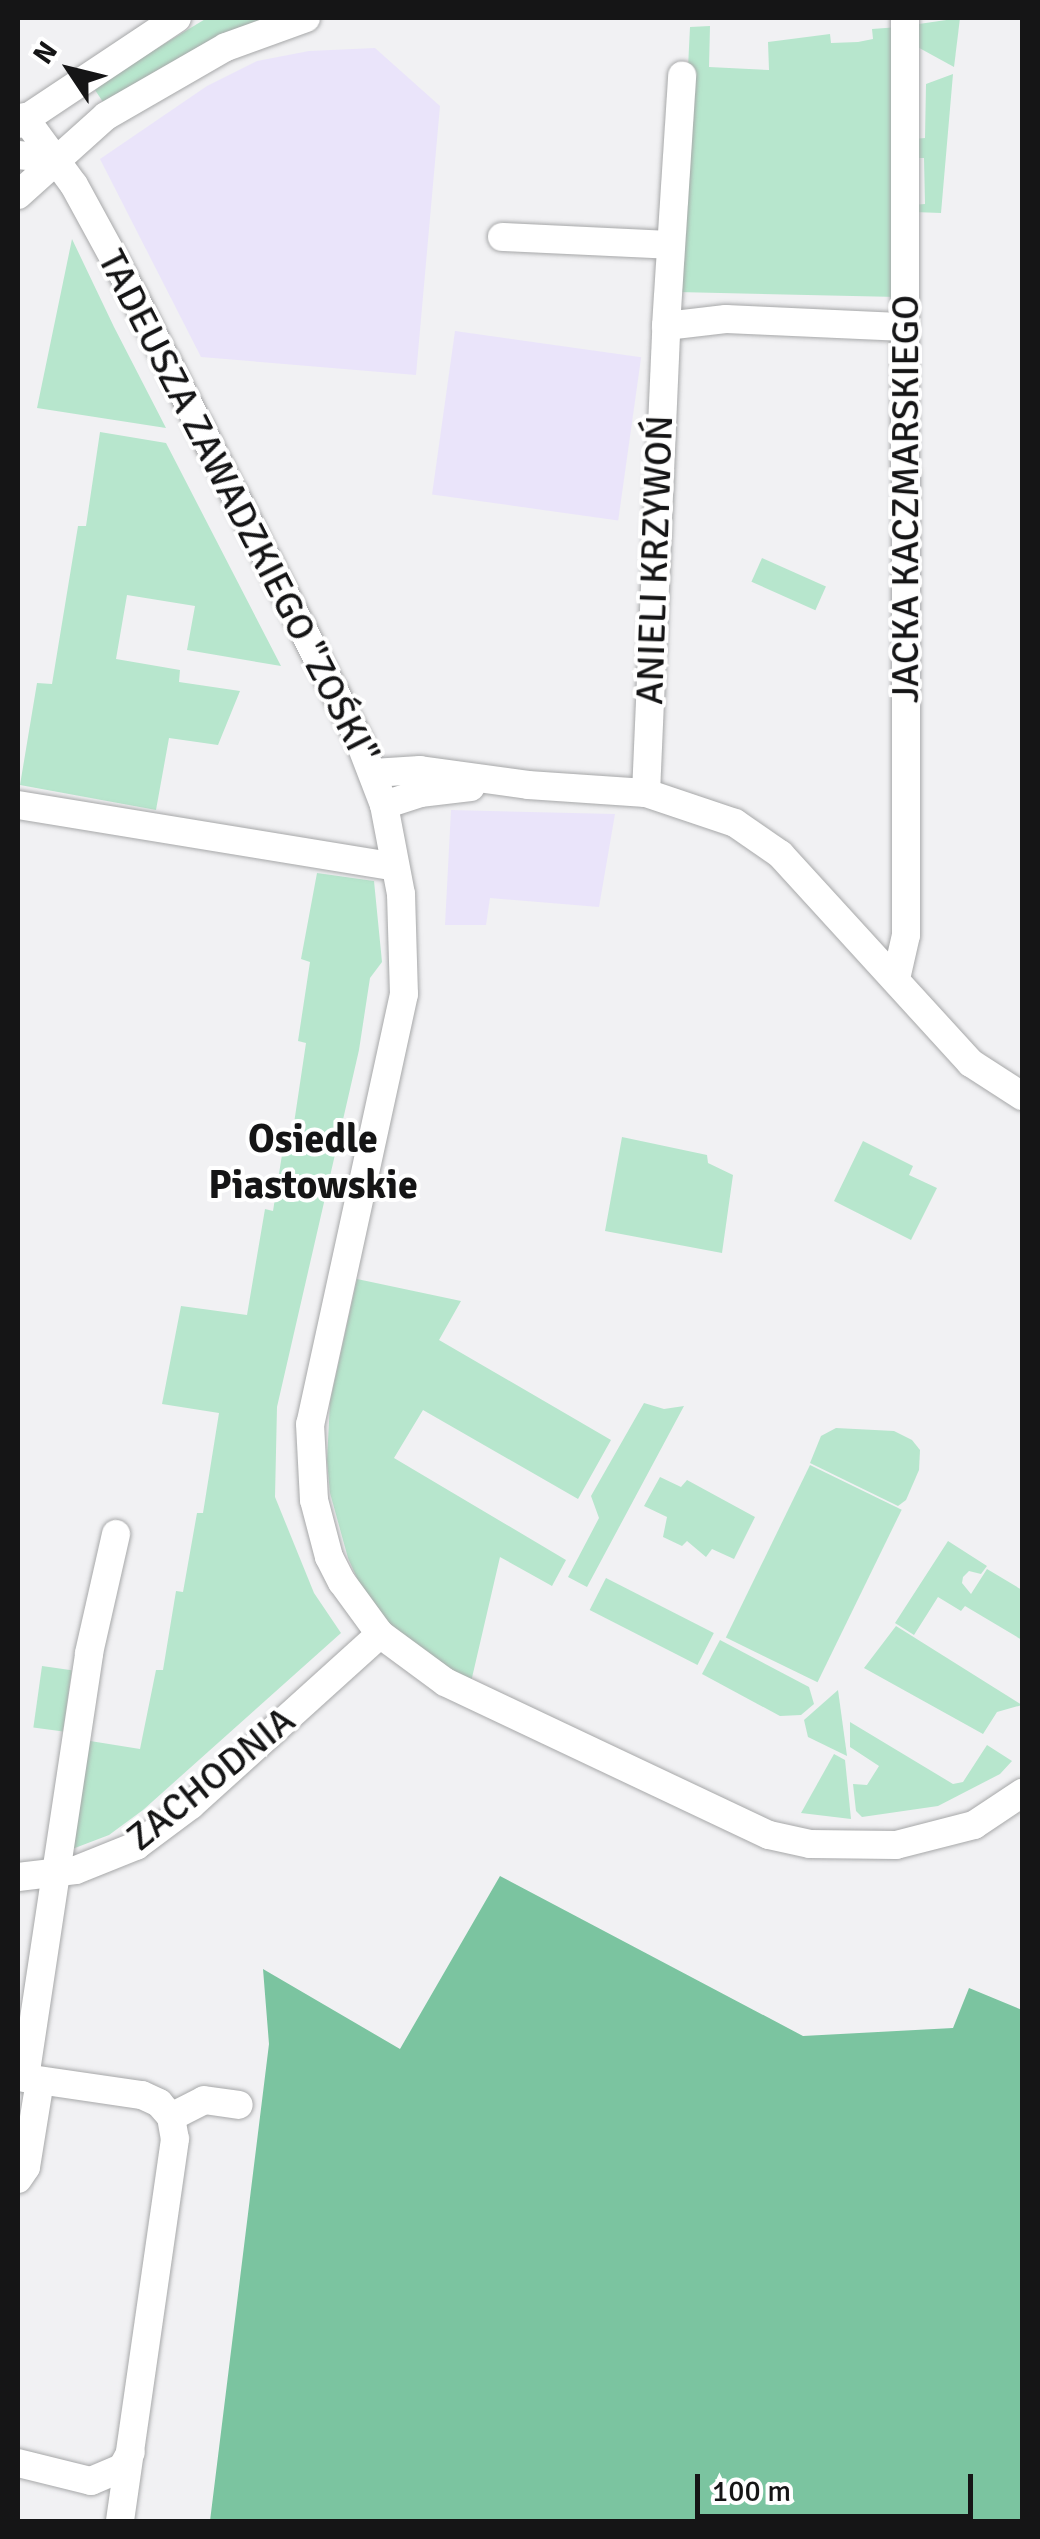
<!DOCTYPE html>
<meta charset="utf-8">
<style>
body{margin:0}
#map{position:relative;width:1040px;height:2539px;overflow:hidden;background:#f1f1f3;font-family:Signika,sans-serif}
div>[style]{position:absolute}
.commercial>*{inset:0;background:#eae4fa;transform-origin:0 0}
.green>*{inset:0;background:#b7e6cd;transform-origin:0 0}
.forest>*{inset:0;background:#7bc4a0}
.roads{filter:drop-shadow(0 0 2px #a7a8a9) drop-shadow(0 0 2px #a7a8a9)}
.minor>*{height:28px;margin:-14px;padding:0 14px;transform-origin:14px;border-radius:14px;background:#fff}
span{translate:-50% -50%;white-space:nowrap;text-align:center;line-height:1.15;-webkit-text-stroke:8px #fff;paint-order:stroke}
.street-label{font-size:38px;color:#151516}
.neighbourhood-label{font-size:40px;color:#151516;font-weight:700}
.frame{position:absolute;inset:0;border:20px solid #151516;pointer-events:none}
.north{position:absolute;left:20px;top:20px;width:100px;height:100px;-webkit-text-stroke:8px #fff;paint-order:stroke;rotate:305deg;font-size:28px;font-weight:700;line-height:40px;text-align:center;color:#151516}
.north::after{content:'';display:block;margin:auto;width:35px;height:45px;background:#151516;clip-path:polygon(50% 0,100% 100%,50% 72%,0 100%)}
.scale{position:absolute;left:695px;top:2474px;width:278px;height:45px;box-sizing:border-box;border:5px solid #151516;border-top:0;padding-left:12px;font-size:30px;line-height:35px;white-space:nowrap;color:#151516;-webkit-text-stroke:8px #fff;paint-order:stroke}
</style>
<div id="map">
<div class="commercial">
<i style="clip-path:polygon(375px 48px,440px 106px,416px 375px,201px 357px,100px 159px,207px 86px,257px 61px,309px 51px)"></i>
<i style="left:455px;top:331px;width:188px;height:165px;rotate:8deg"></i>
<i style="clip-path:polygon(451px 810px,615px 814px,599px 907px,490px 898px,486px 925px,445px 925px)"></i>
</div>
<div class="green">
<i style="clip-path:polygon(207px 18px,273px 18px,105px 105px,93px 87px)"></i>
<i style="clip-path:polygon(960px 18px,954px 67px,912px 44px,912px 25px)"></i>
<i style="clip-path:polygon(710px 26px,709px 67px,769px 70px,768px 42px,830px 34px,831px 43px,858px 42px,873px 39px,872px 29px,899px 27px,898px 297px,677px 292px,690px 27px)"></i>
<i style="clip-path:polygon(953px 74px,941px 213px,914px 212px,912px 205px,925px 204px,924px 158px,914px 158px,913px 139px,925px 138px,926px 84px)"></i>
<i style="clip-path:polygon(72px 239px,114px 327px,166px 428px,37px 408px)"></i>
<i style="clip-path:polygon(100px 432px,166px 443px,281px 666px,187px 650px,195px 606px,127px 595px,116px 659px,180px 670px,179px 682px,240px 691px,218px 745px,169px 738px,156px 810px,20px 785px,37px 683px,52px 684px,78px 526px,86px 526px)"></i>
<i style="left:762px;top:558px;width:70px;height:26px;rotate:24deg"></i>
<i style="clip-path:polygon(317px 873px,374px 881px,382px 962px,370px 978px,359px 1050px,277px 1407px,275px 1497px,314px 1593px,341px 1633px,143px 1810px,109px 1835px,67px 1851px,84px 1740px,140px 1749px,156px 1670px,163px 1670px,176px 1591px,183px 1592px,197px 1513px,203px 1513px,219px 1413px,162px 1404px,181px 1306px,247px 1315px,265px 1209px,273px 1211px,286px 1130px,293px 1130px,306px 1043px,298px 1041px,310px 962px,301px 959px)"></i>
<i style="clip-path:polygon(622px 1137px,707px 1155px,708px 1163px,733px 1175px,722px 1253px,605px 1231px)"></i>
<i style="clip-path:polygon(863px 1141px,913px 1166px,909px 1175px,937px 1188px,911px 1240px,834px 1201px)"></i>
<i style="clip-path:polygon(357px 1279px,461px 1301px,439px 1340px,611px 1440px,578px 1499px,423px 1410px,394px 1458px,566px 1560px,552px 1586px,500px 1557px,471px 1682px,388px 1629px,369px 1605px,348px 1558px,330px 1493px,327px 1460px,330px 1402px)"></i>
<i style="clip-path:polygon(644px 1403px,664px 1409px,684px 1406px,587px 1587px,568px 1577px,599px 1518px,591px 1496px)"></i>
<i style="clip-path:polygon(836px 1428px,894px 1431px,912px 1440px,920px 1450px,919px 1470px,906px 1500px,898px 1506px,810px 1463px,821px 1436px)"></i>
<i style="left:810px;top:1465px;width:102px;height:192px;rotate:26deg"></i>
<i style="clip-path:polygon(660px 1477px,681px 1487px,687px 1480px,755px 1517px,734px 1559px,712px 1549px,706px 1557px,687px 1541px,682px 1546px,663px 1537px,667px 1517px,644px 1506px)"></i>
<i style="clip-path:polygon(948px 1541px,987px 1566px,981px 1574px,969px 1571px,963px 1577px,962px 1583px,971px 1594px,987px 1569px,1022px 1590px,1022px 1640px,965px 1606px,961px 1611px,938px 1597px,914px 1635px,895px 1623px)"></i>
<i style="left:606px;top:1578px;width:121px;height:36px;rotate:27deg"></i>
<i style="clip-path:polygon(896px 1626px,1022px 1705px,997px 1712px,983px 1734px,864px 1668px)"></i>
<i style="clip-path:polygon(720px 1640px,809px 1687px,814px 1704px,801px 1715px,780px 1716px,702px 1674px)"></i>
<i style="left:42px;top:1666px;width:30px;height:62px;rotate:8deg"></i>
<i style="clip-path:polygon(838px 1690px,847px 1756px,808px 1737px,804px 1720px)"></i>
<i style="clip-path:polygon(850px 1722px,953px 1784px,963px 1782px,987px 1745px,1012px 1761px,1000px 1774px,938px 1806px,862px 1817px,856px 1811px,853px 1784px,867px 1785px,879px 1766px,850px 1747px)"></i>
<i style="clip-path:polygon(834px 1754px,845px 1760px,851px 1819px,801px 1813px)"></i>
</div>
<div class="forest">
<i style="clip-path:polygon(500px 1876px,803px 2036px,953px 2028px,969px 1988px,1022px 2010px,1022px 2521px,210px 2521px,269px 2044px,263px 1969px,400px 2049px)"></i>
</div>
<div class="roads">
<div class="minor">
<i style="left:24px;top:117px;width:84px;rotate:53.7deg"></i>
<i style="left:74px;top:185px;width:102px;rotate:61.4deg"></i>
<i style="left:123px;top:275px;width:521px;rotate:63.09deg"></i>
<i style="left:359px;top:740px;width:70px;rotate:69deg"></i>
<i style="left:384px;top:805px;width:91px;rotate:79.2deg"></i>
<i style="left:401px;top:894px;width:100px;rotate:88.3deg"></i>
<i style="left:404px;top:994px;width:440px;rotate:102.3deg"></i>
<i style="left:310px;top:1424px;width:76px;rotate:87deg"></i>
<i style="left:314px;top:1500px;width:59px;rotate:75.3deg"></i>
<i style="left:329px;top:1557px;width:28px;rotate:63deg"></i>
<i style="left:342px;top:1582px;width:64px;rotate:53.8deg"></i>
<i style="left:380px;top:1634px;width:81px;rotate:36.4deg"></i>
<i style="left:445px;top:1682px;width:358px;rotate:25.3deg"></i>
<i style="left:769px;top:1835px;width:42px;rotate:12.4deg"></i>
<i style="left:810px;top:1844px;width:86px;rotate:0.7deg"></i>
<i style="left:896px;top:1845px;width:81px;rotate:-14.4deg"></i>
<i style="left:974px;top:1825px;width:58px;rotate:-33.7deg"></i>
<i style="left:18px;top:124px;width:191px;rotate:-33.7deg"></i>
<i style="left:18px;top:155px;width:37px;rotate:6deg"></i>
<i style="left:18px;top:195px;width:118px;rotate:-41.9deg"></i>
<i style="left:106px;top:116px;width:138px;rotate:-29.9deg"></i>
<i style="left:226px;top:47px;width:85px;rotate:-19.9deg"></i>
<i style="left:502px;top:237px;width:169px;rotate:2.7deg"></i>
<i style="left:666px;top:326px;width:60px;rotate:-6.7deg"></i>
<i style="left:726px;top:319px;width:179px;rotate:2.6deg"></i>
<i style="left:373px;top:773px;width:47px;rotate:-3.7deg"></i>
<i style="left:420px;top:770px;width:109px;rotate:7.9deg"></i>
<i style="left:528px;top:785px;width:118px;rotate:3.9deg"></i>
<i style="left:646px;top:793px;width:94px;rotate:18.6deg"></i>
<i style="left:735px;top:823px;width:55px;rotate:34.6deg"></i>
<i style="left:780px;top:854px;width:283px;rotate:47.6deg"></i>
<i style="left:971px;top:1063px;width:61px;rotate:32.9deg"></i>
<i style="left:646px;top:793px;width:467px;rotate:-87.5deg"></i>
<i style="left:666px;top:326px;width:251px;rotate:-86.3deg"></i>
<i style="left:18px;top:805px;width:382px;rotate:9.3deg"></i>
<i style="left:384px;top:805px;width:38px;rotate:-18deg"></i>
<i style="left:420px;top:793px;width:51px;rotate:-6.7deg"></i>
<i style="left:896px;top:979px;width:45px;rotate:-77.2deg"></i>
<i style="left:906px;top:935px;width:917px;rotate:-90.06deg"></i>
<i style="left:18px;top:1877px;width:58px;rotate:-6.9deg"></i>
<i style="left:76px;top:1870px;width:65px;rotate:-21.8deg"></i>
<i style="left:136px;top:1846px;width:69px;rotate:-36.7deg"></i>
<i style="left:191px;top:1805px;width:255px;rotate:-42.1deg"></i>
<i style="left:18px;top:2077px;width:125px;rotate:8.3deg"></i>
<i style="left:142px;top:2095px;width:19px;rotate:25deg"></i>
<i style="left:159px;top:2103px;width:18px;rotate:49deg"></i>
<i style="left:171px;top:2117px;width:22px;rotate:80deg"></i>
<i style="left:175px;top:2139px;width:387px;rotate:98.2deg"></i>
<i style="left:25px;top:2078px;width:430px;rotate:-81.4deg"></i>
<i style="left:89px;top:1653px;width:122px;rotate:-77.2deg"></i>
<i style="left:171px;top:2117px;width:37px;rotate:-27deg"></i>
<i style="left:204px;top:2100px;width:35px;rotate:8deg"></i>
<i style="left:18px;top:2179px;width:14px;rotate:-56deg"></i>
<i style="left:26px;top:2167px;width:87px;rotate:-80.8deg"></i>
<i style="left:18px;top:2463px;width:75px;rotate:13.9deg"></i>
<i style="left:91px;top:2481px;width:34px;rotate:-23deg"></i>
<i style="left:122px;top:2468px;width:18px;rotate:-61deg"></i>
</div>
</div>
<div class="street-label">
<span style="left:906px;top:499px;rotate:-90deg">JACKA KACZMARSKIEGO</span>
<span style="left:238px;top:507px;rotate:63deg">TADEUSZA ZAWADZKIEGO "ZOŚKI"</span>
<span style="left:655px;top:560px;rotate:-88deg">ANIELI KRZYWOŃ</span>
<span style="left:211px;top:1779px;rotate:-39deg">ZACHODNIA</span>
</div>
<div class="neighbourhood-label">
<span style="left:313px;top:1162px">Osiedle<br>Piastowskie</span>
</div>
<div class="frame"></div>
<div class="north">N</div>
<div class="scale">100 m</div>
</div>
